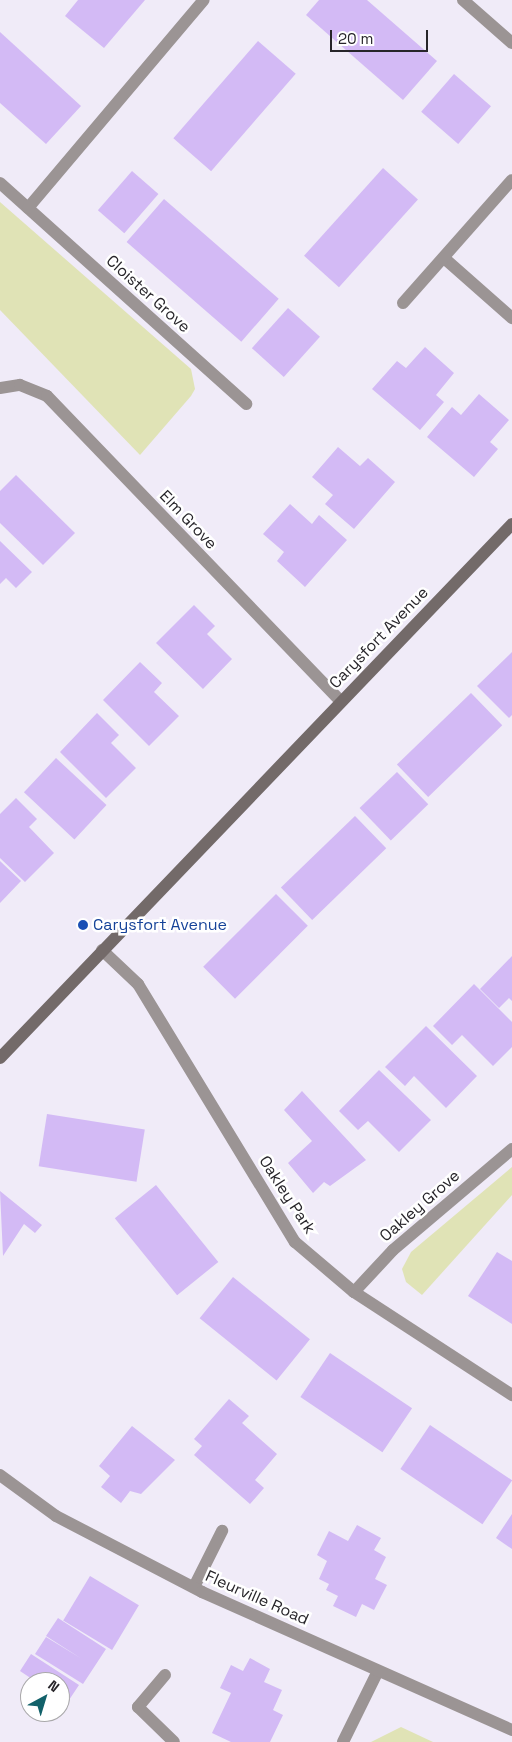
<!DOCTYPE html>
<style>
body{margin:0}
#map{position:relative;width:512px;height:1742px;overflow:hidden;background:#f0ebf8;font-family:"Space Grotesk",sans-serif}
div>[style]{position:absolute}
.green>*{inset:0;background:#e0e3b6}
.building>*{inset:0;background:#d3baf5;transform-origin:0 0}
.minor>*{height:12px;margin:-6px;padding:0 6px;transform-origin:6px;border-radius:6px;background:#9b9494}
.tertiary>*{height:12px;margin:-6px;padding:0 6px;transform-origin:6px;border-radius:6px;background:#9b9494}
.secondary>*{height:12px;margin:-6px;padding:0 6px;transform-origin:6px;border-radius:6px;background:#736a69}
.dots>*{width:14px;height:14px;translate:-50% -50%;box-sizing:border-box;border:2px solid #fff;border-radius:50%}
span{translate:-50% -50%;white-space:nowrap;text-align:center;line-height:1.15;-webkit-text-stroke:5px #fff;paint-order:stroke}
.street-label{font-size:16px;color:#27252a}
.transit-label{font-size:16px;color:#164399}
.left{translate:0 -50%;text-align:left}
.north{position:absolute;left:20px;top:1672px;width:50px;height:50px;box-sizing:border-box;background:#fff;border:1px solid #a9a8aa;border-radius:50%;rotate:39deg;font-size:14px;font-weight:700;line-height:20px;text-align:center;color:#27252a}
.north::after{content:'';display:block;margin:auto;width:18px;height:22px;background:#12616a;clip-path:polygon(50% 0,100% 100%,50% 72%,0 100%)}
.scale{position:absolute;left:330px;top:30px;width:98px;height:22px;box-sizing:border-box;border:2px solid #27252a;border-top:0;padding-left:6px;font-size:15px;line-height:18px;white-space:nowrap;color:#27252a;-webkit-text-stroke:4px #fff;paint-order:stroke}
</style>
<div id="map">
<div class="green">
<i style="clip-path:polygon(0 202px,191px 369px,195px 389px,191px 396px,140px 455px,0 310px)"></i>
<i style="clip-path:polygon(512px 1167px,512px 1195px,422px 1295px,406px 1282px,402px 1269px,411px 1252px)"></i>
<i style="clip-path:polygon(401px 1727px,433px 1742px,371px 1742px)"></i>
</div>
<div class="building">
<i style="clip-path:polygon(78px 0,145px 0,104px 48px,65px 16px)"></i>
<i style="clip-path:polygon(319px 0,367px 0,437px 61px,403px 100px,306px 15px)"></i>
<i style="clip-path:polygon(0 32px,81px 106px,46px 144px,0 103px)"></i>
<i style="left:258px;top:41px;width:50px;height:129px;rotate:41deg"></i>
<i style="left:454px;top:74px;width:49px;height:50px;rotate:41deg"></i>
<i style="left:383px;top:168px;width:47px;height:118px;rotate:42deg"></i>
<i style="left:132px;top:171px;width:35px;height:52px;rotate:41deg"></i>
<i style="left:164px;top:199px;width:152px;height:57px;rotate:41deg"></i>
<i style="left:288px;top:308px;width:43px;height:54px;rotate:42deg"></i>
<i style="clip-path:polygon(425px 347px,454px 373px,436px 395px,444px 402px,420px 430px,372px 389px,397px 361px,406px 368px)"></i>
<i style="clip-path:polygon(479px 394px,509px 420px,490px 442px,498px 449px,474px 477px,427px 437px,452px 407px,461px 415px)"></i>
<i style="clip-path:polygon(338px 447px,360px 466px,368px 458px,395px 482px,354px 529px,325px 504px,333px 495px,312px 477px)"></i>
<i style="clip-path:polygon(16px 475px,75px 533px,43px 565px,0 523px,0 491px)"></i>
<i style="clip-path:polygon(290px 504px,312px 524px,319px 515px,347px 540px,305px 587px,277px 561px,284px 552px,263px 534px)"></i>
<i style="clip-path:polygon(0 541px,32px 572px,16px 588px,6px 578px,0 584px)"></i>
<i style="clip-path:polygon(194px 605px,215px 626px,207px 634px,232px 659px,203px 689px,156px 643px)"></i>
<i style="clip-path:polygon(512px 652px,512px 715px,509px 718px,477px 686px)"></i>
<i style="clip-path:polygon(140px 662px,162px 683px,154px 692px,179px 716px,149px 746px,103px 700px)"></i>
<i style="left:471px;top:693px;width:45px;height:103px;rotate:46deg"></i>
<i style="clip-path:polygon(97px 713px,119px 735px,111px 743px,136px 768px,106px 798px,60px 752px)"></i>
<i style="left:56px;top:758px;width:69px;height:47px;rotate:43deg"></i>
<i style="left:397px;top:772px;width:45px;height:52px;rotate:46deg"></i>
<i style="clip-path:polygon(16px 798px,37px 819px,29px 827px,54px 853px,25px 882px,0 858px,0 814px)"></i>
<i style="left:355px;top:816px;width:45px;height:103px;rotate:46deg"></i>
<i style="clip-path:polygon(0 861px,21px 881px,0 903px)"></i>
<i style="left:276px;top:894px;width:45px;height:103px;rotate:45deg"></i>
<i style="clip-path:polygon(512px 956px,512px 1001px,509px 998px,499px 1008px,480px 989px)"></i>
<i style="clip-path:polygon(474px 984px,512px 1022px,512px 1047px,493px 1066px,462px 1035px,452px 1045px,433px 1026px)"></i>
<i style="clip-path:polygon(426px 1026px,477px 1076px,446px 1108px,414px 1076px,405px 1086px,385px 1067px)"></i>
<i style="clip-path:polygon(379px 1070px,431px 1120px,399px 1152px,368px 1121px,358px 1130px,339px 1111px)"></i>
<i style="clip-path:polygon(302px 1091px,366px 1160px,330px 1186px,324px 1182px,313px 1193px,288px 1163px,312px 1141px,284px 1110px)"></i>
<i style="left:47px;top:1114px;width:99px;height:53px;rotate:9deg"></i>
<i style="left:156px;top:1185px;width:99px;height:53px;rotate:51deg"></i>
<i style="clip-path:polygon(0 1191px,42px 1225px,35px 1233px,24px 1224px,3px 1256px)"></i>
<i style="clip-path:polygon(497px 1252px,512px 1261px,512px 1324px,468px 1296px)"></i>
<i style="left:233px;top:1277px;width:99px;height:53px;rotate:39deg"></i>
<i style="left:330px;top:1353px;width:99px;height:53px;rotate:34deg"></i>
<i style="clip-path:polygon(229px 1399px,249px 1416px,242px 1423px,277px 1454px,255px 1480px,264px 1488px,250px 1504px,194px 1455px,202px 1446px,194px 1439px)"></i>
<i style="left:430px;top:1425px;width:99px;height:53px;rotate:34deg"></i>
<i style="clip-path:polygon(132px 1426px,175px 1460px,141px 1494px,130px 1491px,121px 1503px,101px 1487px,110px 1476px,99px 1466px)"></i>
<i style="clip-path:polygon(512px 1514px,512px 1549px,496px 1538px)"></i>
<i style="clip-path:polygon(357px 1525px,381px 1538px,374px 1550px,386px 1557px,375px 1579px,387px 1585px,374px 1610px,362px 1604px,356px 1617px,333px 1606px,338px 1596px,326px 1590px,329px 1584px,319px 1579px,327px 1561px,317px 1555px,329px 1531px,348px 1541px)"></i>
<i style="left:90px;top:1576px;width:57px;height:52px;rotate:31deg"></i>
<i style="clip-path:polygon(58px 1618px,106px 1649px,83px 1684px,35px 1654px,46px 1637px,82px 1659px,46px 1636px)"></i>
<i style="clip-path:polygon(31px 1654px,79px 1685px,67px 1703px,60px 1698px,60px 1682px,30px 1682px,32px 1679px,20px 1671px)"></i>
<i style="clip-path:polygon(250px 1658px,270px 1669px,264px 1682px,282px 1690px,273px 1710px,283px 1715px,270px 1742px,231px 1742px,212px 1733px,231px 1693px,220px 1688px,231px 1665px,243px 1671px)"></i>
<i style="clip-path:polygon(30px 1682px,30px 1698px,23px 1694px)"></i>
</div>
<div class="minor">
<i style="left:463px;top:0;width:65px;rotate:41.3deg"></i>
<i style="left:0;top:183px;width:331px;rotate:41.9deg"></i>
<i style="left:28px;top:208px;width:272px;rotate:-49.8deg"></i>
<i style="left:444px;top:258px;width:91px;rotate:41.4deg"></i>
<i style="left:403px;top:303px;width:164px;rotate:-48.5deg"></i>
<i style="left:0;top:388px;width:20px;rotate:-9deg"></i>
<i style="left:20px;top:385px;width:29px;rotate:22deg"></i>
<i style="left:47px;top:396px;width:424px;rotate:46.1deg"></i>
<i style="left:102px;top:950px;width:50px;rotate:43.4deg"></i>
<i style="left:138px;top:984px;width:302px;rotate:58.7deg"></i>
<i style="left:295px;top:1242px;width:77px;rotate:40.3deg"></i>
<i style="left:354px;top:1292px;width:189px;rotate:33.1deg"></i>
<i style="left:354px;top:1292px;width:57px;rotate:-47.1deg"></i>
<i style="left:393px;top:1250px;width:156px;rotate:-40.3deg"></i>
<i style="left:194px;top:1587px;width:63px;rotate:-63.4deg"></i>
<i style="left:165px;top:1675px;width:42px;rotate:130.2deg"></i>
<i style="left:138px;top:1707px;width:50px;rotate:44.2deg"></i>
<i style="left:343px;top:1742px;width:79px;rotate:-63.8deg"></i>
</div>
<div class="tertiary">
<i style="left:0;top:1475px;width:69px;rotate:36.2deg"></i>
<i style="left:56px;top:1516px;width:165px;rotate:27.5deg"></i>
<i style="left:202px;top:1592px;width:339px;rotate:24deg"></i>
</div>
<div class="secondary">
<i style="left:0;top:1058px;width:740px;rotate:-46.2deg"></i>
</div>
<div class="dots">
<i style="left:83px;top:925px;background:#1a4fb4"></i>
</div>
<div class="street-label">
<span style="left:148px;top:294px;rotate:42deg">Cloister Grove</span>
<span style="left:188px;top:520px;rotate:46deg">Elm Grove</span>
<span style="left:379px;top:638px;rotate:-46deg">Carysfort Avenue</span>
<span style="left:287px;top:1195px;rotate:57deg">Oakley Park</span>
<span style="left:420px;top:1206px;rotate:-41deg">Oakley Grove</span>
<span style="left:257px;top:1598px;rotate:24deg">Fleurville Road</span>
</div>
<div class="transit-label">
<span class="left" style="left:93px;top:925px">Carysfort Avenue</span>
</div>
<div class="north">N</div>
<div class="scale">20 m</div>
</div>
